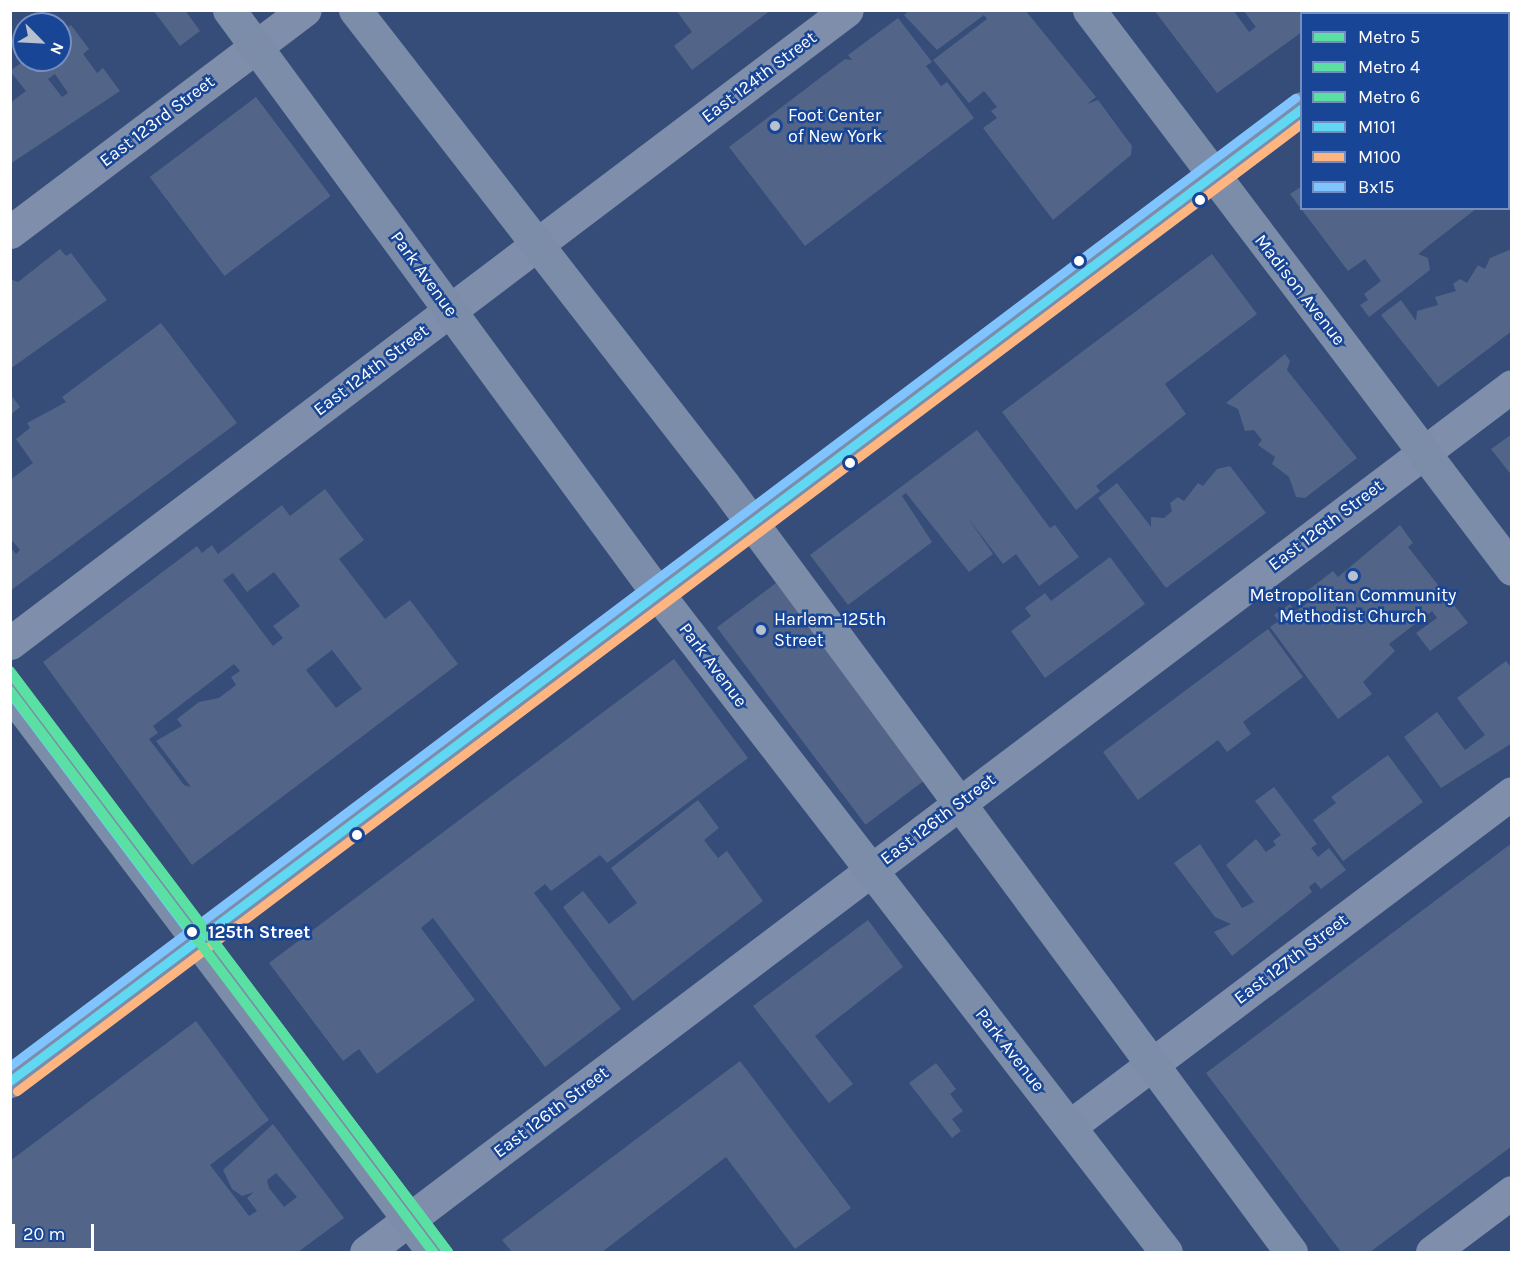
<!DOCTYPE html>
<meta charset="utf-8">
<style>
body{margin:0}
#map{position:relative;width:1522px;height:1263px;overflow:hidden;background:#354d78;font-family:Karla,sans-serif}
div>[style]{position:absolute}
.building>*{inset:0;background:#526588;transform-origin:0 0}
.minor>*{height:33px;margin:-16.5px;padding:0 16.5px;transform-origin:16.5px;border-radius:16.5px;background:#7e8eab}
.major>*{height:33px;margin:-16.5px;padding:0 16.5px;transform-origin:16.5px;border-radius:16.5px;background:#7c8da9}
.bus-1>*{height:9px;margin:-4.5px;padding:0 4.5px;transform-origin:4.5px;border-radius:4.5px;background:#60d8f3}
.bus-2>*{height:9px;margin:-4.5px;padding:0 4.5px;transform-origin:4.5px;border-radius:4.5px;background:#ffb580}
.bus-3>*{height:9px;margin:-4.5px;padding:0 4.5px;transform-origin:4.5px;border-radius:4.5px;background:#80c4ff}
.metro-1>*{height:10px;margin:-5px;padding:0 5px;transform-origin:5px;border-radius:5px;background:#5ae0a2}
.metro-2>*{height:10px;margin:-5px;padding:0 5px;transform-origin:5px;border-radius:5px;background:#5ae0a2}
.metro-3>*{height:10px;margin:-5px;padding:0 5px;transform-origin:5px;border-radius:5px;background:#5ae0a2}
.dots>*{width:16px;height:16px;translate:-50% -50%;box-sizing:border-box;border:3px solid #184595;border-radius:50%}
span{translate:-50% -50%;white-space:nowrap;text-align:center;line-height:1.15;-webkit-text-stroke:5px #184595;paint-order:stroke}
.street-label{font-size:18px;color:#fff}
.poi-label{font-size:18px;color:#fff}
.left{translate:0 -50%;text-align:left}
.stop-label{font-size:18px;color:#fff;font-weight:700}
.frame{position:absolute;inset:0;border:12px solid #fff;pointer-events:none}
.legend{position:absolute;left:1300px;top:12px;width:210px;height:198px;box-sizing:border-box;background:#184595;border:2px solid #748fbf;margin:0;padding:8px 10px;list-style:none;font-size:18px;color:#fff}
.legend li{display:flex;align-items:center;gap:12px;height:30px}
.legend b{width:30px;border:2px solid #748fbf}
.north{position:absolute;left:12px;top:12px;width:60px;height:60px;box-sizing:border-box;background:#184595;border:2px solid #748fbf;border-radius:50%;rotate:114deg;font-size:16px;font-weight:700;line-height:24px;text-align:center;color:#fff}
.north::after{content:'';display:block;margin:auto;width:21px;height:27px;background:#b8c1d0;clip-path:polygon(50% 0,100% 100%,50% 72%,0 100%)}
.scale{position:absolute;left:12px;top:1224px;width:82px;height:27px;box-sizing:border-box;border:3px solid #fff;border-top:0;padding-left:8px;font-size:18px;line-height:21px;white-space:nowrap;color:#fff;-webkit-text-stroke:4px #184595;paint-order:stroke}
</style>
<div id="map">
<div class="building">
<i style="clip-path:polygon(153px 10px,185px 10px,200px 31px,180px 46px)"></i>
<i style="clip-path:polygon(676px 10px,771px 10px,692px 70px,674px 46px,692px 32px)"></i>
<i style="clip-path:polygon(909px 10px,1025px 10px,1096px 97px,1087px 104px,1098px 100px,1132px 146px,1131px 155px,1053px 220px,983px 128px,997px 118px,991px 111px,997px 107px,984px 91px,969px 103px,933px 60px,987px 19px,984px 15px,937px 50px,904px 15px)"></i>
<i style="clip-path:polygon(1154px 10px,1233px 10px,1249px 32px,1256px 27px,1243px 10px,1330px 10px,1302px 14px,1302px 32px,1217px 93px)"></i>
<i style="clip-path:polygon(898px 18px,932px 62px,926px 66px,941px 86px,947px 82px,974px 118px,805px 246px,729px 147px,845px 59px,852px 60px,848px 55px)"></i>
<i style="clip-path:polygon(evenodd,71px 25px,89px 49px,83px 54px,97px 73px,103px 68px,120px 91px,10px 164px,10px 103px,26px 91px,10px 71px,25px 60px,60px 60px,60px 33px,71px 25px,55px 74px,68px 93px,62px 97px,48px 79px,55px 74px)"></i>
<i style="left:1512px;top:27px;width:156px;height:4px;rotate:90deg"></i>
<i style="left:256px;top:97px;width:124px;height:133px;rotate:53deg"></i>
<i style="clip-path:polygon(1302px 186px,1302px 208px,1477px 208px,1418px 254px,1428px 258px,1430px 270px,1369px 317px,1360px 305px,1368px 300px,1364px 294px,1381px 281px,1365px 259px,1348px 271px,1290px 194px)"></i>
<i style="clip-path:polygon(60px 249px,66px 256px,71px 253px,107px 300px,10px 369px,10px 279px,18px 282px)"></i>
<i style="clip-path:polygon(1512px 249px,1512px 331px,1438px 387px,1381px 315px,1401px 300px,1416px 321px,1417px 311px,1438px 305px,1435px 297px,1456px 291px,1453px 284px,1460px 279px,1467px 283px,1478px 265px,1485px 269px,1490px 258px)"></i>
<i style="clip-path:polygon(1212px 254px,1257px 314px,1165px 384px,1186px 414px,1096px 486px,1100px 491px,1076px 510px,1002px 412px)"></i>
<i style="clip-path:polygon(161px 323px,237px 423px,10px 591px,10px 547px,16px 554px,20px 550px,10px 538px,10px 480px,33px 463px,16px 439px,30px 428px,27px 423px,66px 402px,62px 397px)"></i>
<i style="clip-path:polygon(1285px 354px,1290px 361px,1287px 370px,1357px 458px,1305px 498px,1296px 497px,1289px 477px,1272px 464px,1275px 457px,1258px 445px,1262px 440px,1254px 430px,1245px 431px,1238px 409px,1226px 403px)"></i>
<i style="clip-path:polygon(10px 394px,20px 407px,10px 415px)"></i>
<i style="clip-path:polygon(977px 430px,1050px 528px,1055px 525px,1079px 557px,1039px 586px,1016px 554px,1003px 564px,968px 518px,993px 554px,969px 572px,906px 493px,902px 496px,932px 542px,848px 605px,810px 555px)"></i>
<i style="clip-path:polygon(1512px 434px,1512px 476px,1491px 449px)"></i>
<i style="clip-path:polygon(1230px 466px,1266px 513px,1166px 588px,1098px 498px,1117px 483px,1151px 527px,1151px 517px,1164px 518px,1172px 511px,1170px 503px,1178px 497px,1184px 501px,1198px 483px,1203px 486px,1217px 469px)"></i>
<i style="clip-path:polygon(evenodd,325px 489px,364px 540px,339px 559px,385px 619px,410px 600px,458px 664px,192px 865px,43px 662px,197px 546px,202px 553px,212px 545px,218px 554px,282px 505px,290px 516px,325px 489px,274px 572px,300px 606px,273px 626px,283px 638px,273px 646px,223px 580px,233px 573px,247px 592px,274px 572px,325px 489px,332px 650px,362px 689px,336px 708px,306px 670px,332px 650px,325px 489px,234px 664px,240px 671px,231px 677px,236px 685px,219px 698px,199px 702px,177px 719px,182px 726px,156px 741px,191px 787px,184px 785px,149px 739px,158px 733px,153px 726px,234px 664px)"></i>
<i style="clip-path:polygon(1400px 525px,1413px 543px,1408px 547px,1468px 623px,1430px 651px,1416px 633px,1437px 618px,1432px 611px,1389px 644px,1395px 651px,1363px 682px,1372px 694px,1338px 719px,1270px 627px,1279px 621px,1274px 615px,1290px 604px,1296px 611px,1313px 599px,1307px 591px,1333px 571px,1338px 577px)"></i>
<i style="clip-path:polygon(1110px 557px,1145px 604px,1045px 678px,1011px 631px,1031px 616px,1025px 608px,1045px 593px,1051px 601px)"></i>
<i style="left:776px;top:583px;width:247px;height:74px;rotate:53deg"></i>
<i style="clip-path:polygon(1268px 629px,1303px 677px,1243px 722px,1251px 734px,1227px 752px,1218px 740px,1138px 800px,1103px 752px)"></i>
<i style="clip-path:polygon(674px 659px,748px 758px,607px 863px,600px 855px,551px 891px,545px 884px,534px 893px,621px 1009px,545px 1067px,433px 918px,421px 928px,475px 1000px,377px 1074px,359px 1049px,343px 1061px,269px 963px)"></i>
<i style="clip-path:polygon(1506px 661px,1512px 668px,1512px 743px,1441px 788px,1404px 737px,1437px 712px,1465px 750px,1485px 735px,1457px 698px)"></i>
<i style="clip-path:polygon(1388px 755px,1423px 802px,1343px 861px,1313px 820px,1336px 803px,1331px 797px)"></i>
<i style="clip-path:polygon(1274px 787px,1317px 844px,1311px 848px,1318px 857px,1329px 848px,1346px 870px,1321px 889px,1315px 882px,1309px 887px,1312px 892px,1232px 956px,1214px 932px,1231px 924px,1215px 917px,1174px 863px,1200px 844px,1242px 908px,1254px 902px,1226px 865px,1256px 839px,1266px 852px,1276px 845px,1273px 841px,1281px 835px,1255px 801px)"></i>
<i style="clip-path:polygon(698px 800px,719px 828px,704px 840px,718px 858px,727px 851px,763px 901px,633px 1001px,563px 907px,583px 891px,609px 924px,637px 903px,611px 868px)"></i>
<i style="clip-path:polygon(1512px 843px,1512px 1146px,1370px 1252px,1341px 1252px,1206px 1073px)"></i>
<i style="clip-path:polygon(868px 920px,903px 967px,815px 1036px,853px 1084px,829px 1103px,753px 1006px)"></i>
<i style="clip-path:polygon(evenodd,196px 1021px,269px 1120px,210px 1165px,249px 1216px,257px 1211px,247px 1198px,254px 1192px,242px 1196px,232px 1189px,223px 1170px,273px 1124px,344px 1218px,298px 1252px,10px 1252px,10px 1161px,196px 1021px,276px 1173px,297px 1197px,284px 1207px,269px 1188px,267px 1180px,276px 1173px)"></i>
<i style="clip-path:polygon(740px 1061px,851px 1208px,795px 1249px,726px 1157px,602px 1252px,512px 1252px,502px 1240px)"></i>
<i style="clip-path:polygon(936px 1063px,956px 1089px,950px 1094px,963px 1111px,952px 1119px,961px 1131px,952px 1138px,909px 1083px)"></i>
</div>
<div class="minor">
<i style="left:10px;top:232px;width:369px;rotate:-37deg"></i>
<i style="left:10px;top:643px;width:1049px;rotate:-37.1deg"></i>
<i style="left:1070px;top:1126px;width:553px;rotate:-36.99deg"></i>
<i style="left:366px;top:1252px;width:1436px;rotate:-37.08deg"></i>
<i style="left:1432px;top:1252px;width:100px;rotate:-36.9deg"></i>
</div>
<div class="major">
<i style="left:229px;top:10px;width:725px;rotate:53.7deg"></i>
<i style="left:658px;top:594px;width:831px;rotate:52.33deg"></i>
<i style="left:355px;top:10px;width:601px;rotate:52.16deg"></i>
<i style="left:724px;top:485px;width:954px;rotate:53.53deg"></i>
<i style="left:1089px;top:10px;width:701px;rotate:52.88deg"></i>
<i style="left:1427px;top:14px;width:6px;rotate:-45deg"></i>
<i style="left:10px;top:692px;width:702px;rotate:52.93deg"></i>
<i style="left:10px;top:1081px;width:1617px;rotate:-36.98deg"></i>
</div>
<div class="bus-1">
<i style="left:10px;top:693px;width:310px;rotate:53.1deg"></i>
<i style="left:10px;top:1081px;width:1617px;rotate:-36.98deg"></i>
</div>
<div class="bus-2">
<i style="left:17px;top:1091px;width:1609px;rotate:-36.99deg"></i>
</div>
<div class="bus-3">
<i style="left:10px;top:1066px;width:1609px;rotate:-36.99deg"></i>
</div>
<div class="metro-1">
<i style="left:10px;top:671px;width:728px;rotate:52.99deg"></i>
</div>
<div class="metro-2">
<i style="left:10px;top:691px;width:703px;rotate:52.98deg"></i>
</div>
<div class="metro-3">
<i style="left:10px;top:672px;width:727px;rotate:52.94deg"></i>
</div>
<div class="dots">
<i style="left:775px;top:126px;background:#b8c1d0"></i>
<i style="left:1200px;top:200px;background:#fff"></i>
<i style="left:1079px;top:261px;background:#fff"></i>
<i style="left:850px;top:463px;background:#fff"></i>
<i style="left:1353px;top:576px;background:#b8c1d0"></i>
<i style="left:761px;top:630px;background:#b8c1d0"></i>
<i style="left:357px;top:835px;background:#fff"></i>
<i style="left:192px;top:932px;background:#fff"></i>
</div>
<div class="street-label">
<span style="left:759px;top:77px;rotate:-37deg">East 124th Street</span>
<span style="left:157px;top:121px;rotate:-37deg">East 123rd Street</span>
<span style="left:424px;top:274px;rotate:54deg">Park Avenue</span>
<span style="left:1300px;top:290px;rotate:52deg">Madison Avenue</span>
<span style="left:371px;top:370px;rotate:-37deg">East 124th Street</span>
<span style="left:1326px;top:525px;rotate:-37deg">East 126th Street</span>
<span style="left:713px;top:665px;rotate:53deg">Park Avenue</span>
<span style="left:938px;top:819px;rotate:-37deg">East 126th Street</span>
<span style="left:1291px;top:959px;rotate:-37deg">East 127th Street</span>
<span style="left:1010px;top:1050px;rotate:52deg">Park Avenue</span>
<span style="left:551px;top:1112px;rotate:-37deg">East 126th Street</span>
</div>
<div class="poi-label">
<span class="left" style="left:788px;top:126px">Foot Center<br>of New York</span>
<span style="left:1353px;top:606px">Metropolitan Community<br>Methodist Church</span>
<span class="left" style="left:774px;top:630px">Harlem–125th<br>Street</span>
</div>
<div class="stop-label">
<span class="left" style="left:208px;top:932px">125th Street</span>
</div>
<div class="frame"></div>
<ul class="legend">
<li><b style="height:8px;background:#5ae0a2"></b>Metro 5</li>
<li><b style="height:8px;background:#5ae0a2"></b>Metro 4</li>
<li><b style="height:8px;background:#5ae0a2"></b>Metro 6</li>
<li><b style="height:8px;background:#60d8f3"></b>M101</li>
<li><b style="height:8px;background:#ffb580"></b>M100</li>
<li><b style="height:8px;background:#80c4ff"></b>Bx15</li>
</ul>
<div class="north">N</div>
<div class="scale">20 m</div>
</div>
